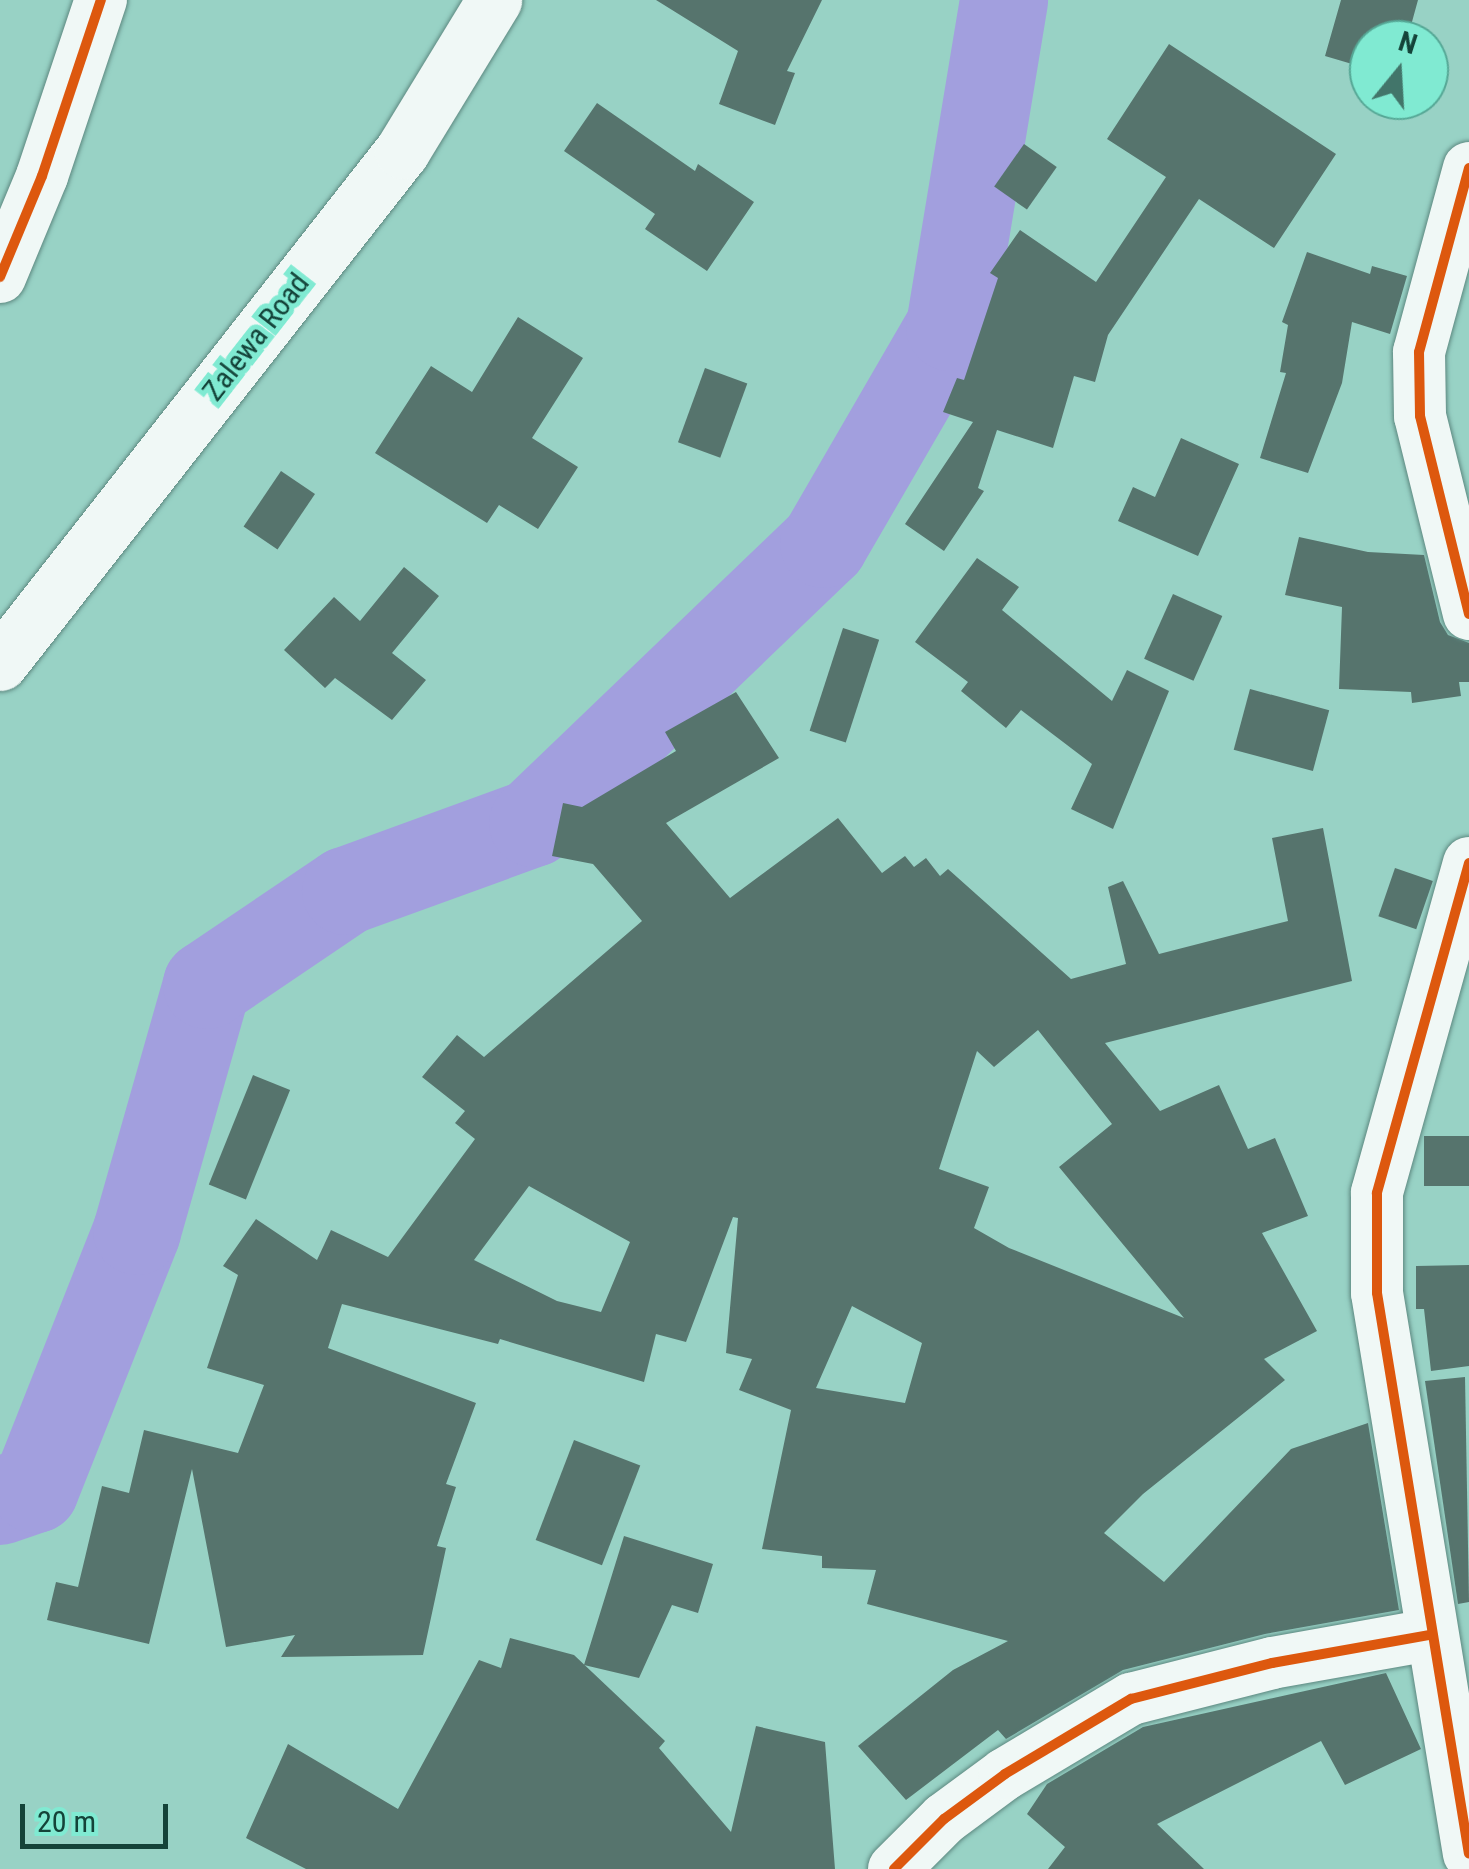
<!DOCTYPE html>
<style>
body{margin:0}
#map{position:relative;width:1469px;height:1869px;overflow:hidden;background:#98d2c5;font-family:"Roboto Condensed",sans-serif}
div>[style]{position:absolute}
.river>*{height:88px;margin:-44px;padding:0 44px;transform-origin:44px;border-radius:44px;background:#a29fde}
.building>*{inset:0;background:#56746d;transform-origin:0 0}
.roads{filter:drop-shadow(0 0 2px #5d8880) drop-shadow(0 0 2px #5d8880)}
.street>*{height:52px;margin:-26px;padding:0 26px;transform-origin:26px;border-radius:26px;background:#f0f8f6}
.highway>*{height:55px;margin:-27.5px;padding:0 27.5px;transform-origin:27.5px;border-radius:27.5px;background:#f0f8f6}
.cycleway>*{height:10px;margin:-5px;padding:0 5px;transform-origin:5px;border-radius:5px;background:#dd580e}
span{translate:-50% -50%;white-space:nowrap;text-align:center;line-height:1.15;-webkit-text-stroke:10px #80ead2;paint-order:stroke}
.street-label{font-size:30px;color:#144339}
.north{position:absolute;left:1349px;top:20px;width:100px;height:100px;box-sizing:border-box;background:#80ead2;border:2px solid #55a795;border-radius:50%;rotate:18deg;font-size:28px;font-weight:700;line-height:40px;text-align:center;color:#144339}
.north::after{content:'';display:block;margin:auto;width:35px;height:45px;background:#42756a;clip-path:polygon(50% 0,100% 100%,50% 72%,0 100%)}
.scale{position:absolute;left:20px;top:1804px;width:148px;height:45px;box-sizing:border-box;border:5px solid #144339;border-top:0;padding-left:12px;font-size:30px;line-height:35px;white-space:nowrap;color:#144339;-webkit-text-stroke:8px #80ead2;paint-order:stroke}
</style>
<div id="map">
<div class="river">
<i style="left:0;top:1501px;width:37px;rotate:-19deg"></i>
<i style="left:35px;top:1489px;width:277px;rotate:-68.4deg"></i>
<i style="left:137px;top:1231px;width:256px;rotate:-74.1deg"></i>
<i style="left:207px;top:985px;width:168px;rotate:-34.1deg"></i>
<i style="left:346px;top:891px;width:199px;rotate:-20deg"></i>
<i style="left:533px;top:823px;width:403px;rotate:-43.8deg"></i>
<i style="left:824px;top:544px;width:251px;rotate:-59.9deg"></i>
<i style="left:950px;top:327px;width:331px;rotate:-80.6deg"></i>
</div>
<div class="building">
<i style="clip-path:polygon(656px 0,822px 0,787px 71px,795px 73px,775px 125px,719px 104px,738px 51px)"></i>
<i style="clip-path:polygon(1341px 0,1418px 0,1407px 40px,1369px 40px,1369px 69px,1325px 56px)"></i>
<i style="clip-path:polygon(1169px 44px,1336px 154px,1274px 248px,1199px 199px,1108px 335px,1095px 382px,1074px 376px,1053px 448px,997px 430px,978px 488px,984px 491px,944px 551px,905px 524px,973px 422px,943px 412px,957px 378px,964px 380px,998px 278px,990px 273px,1020px 230px,1096px 282px,1166px 177px,1107px 139px)"></i>
<i style="clip-path:polygon(597px 103px,695px 171px,698px 164px,754px 202px,707px 271px,645px 229px,655px 214px,564px 151px)"></i>
<i style="left:1024px;top:144px;width:40px;height:52px;rotate:35deg"></i>
<i style="clip-path:polygon(1307px 252px,1370px 274px,1372px 266px,1407px 276px,1390px 334px,1352px 322px,1342px 383px,1308px 473px,1260px 458px,1286px 373px,1280px 372px,1288px 325px,1282px 322px)"></i>
<i style="clip-path:polygon(518px 317px,583px 358px,532px 438px,578px 467px,538px 529px,499px 505px,487px 523px,375px 453px,431px 366px,472px 392px)"></i>
<i style="left:705px;top:368px;width:45px;height:79px;rotate:20deg"></i>
<i style="clip-path:polygon(1181px 438px,1239px 464px,1198px 556px,1118px 521px,1133px 487px,1155px 497px)"></i>
<i style="left:281px;top:471px;width:41px;height:67px;rotate:34deg"></i>
<i style="clip-path:polygon(1299px 537px,1368px 552px,1424px 555px,1440px 622px,1448px 635px,1469px 643px,1469px 682px,1459px 682px,1461px 696px,1412px 703px,1411px 692px,1339px 689px,1342px 607px,1285px 595px)"></i>
<i style="clip-path:polygon(977px 558px,1019px 587px,1002px 610px,1112px 701px,1127px 670px,1169px 691px,1113px 829px,1071px 809px,1092px 764px,1021px 710px,1006px 728px,961px 691px,968px 682px,915px 642px)"></i>
<i style="clip-path:polygon(404px 567px,439px 596px,392px 653px,426px 680px,392px 720px,335px 678px,325px 688px,284px 650px,334px 597px,360px 621px)"></i>
<i style="left:1173px;top:594px;width:54px;height:71px;rotate:24deg"></i>
<i style="left:843px;top:628px;width:38px;height:108px;rotate:18deg"></i>
<i style="left:1250px;top:689px;width:82px;height:63px;rotate:15deg"></i>
<i style="clip-path:polygon(evenodd,736px 692px,779px 758px,666px 823px,730px 898px,838px 818px,882px 873px,905px 856px,914px 867px,926px 858px,940px 876px,948px 869px,1071px 979px,1126px 964px,1108px 887px,1123px 881px,1159px 954px,1288px 921px,1272px 838px,1323px 828px,1352px 981px,1105px 1043px,1160px 1111px,1219px 1085px,1248px 1149px,1275px 1138px,1308px 1216px,1262px 1233px,1317px 1331px,1264px 1359px,1285px 1380px,1143px 1494px,1104px 1533px,1164px 1582px,1291px 1449px,1368px 1423px,1399px 1610px,1265px 1634px,1123px 1670px,1006px 1739px,998px 1730px,906px 1800px,858px 1746px,953px 1670px,1008px 1641px,867px 1604px,876px 1570px,822px 1568px,822px 1556px,762px 1549px,791px 1410px,739px 1390px,752px 1359px,726px 1353px,738px 1218px,733px 1217px,686px 1342px,656px 1334px,644px 1382px,500px 1339px,498px 1344px,342px 1304px,328px 1348px,476px 1403px,446px 1484px,456px 1487px,437px 1546px,446px 1548px,423px 1655px,281px 1657px,295px 1635px,226px 1647px,192px 1469px,149px 1644px,47px 1620px,56px 1582px,78px 1587px,102px 1486px,129px 1493px,144px 1430px,238px 1453px,264px 1385px,207px 1368px,238px 1275px,223px 1266px,256px 1219px,317px 1260px,331px 1230px,388px 1257px,475px 1139px,455px 1123px,465px 1111px,422px 1077px,457px 1035px,484px 1057px,642px 921px,593px 864px,552px 856px,563px 803px,582px 807px,676px 751px,665px 732px,736px 692px,1038px 1030px,1112px 1124px,1059px 1167px,1184px 1318px,1009px 1248px,974px 1228px,989px 1187px,939px 1169px,977px 1051px,994px 1067px,1038px 1030px,736px 692px,529px 1186px,630px 1242px,601px 1312px,557px 1301px,474px 1260px,529px 1186px,736px 692px,852px 1306px,922px 1343px,905px 1403px,816px 1388px,852px 1306px)"></i>
<i style="left:1395px;top:868px;width:40px;height:51px;rotate:19deg"></i>
<i style="left:253px;top:1075px;width:40px;height:118px;rotate:22deg"></i>
<i style="left:1469px;top:1136px;width:50px;height:45px;rotate:90deg"></i>
<i style="clip-path:polygon(1469px 1265px,1469px 1366px,1431px 1371px,1424px 1309px,1416px 1309px,1416px 1266px)"></i>
<i style="clip-path:polygon(1465px 1377px,1469px 1602px,1458px 1604px,1425px 1381px)"></i>
<i style="left:574px;top:1440px;width:71px;height:107px;rotate:21deg"></i>
<i style="clip-path:polygon(624px 1536px,713px 1564px,698px 1613px,672px 1605px,639px 1678px,584px 1665px)"></i>
<i style="clip-path:polygon(510px 1638px,574px 1655px,665px 1741px,659px 1748px,731px 1832px,756px 1726px,825px 1742px,835px 1869px,306px 1869px,246px 1838px,288px 1744px,398px 1809px,479px 1660px,501px 1668px)"></i>
<i style="clip-path:polygon(1386px 1673px,1421px 1749px,1345px 1785px,1321px 1741px,1157px 1824px,1204px 1869px,1048px 1869px,1065px 1847px,1027px 1814px,1047px 1784px,1143px 1727px)"></i>
</div>
<div class="roads">
<div class="street">
<i style="left:1469px;top:168px;width:191px;rotate:105.2deg"></i>
<i style="left:1419px;top:352px;width:64px;rotate:89.1deg"></i>
<i style="left:1420px;top:416px;width:204px;rotate:76.1deg"></i>
<i style="left:0;top:277px;width:109px;rotate:-67.4deg"></i>
<i style="left:42px;top:176px;width:186px;rotate:-71.5deg"></i>
<i style="left:1469px;top:863px;width:343px;rotate:105.6deg"></i>
<i style="left:1377px;top:1193px;width:100px;rotate:90deg"></i>
<i style="left:1377px;top:1293px;width:568px;rotate:80.69deg"></i>
<i style="left:894px;top:1869px;width:71px;rotate:-45deg"></i>
<i style="left:944px;top:1819px;width:76px;rotate:-36.4deg"></i>
<i style="left:1005px;top:1774px;width:147px;rotate:-30.8deg"></i>
<i style="left:1131px;top:1699px;width:146px;rotate:-14.3deg"></i>
<i style="left:1272px;top:1663px;width:159px;rotate:-10.1deg"></i>
</div>
<div class="highway">
<i style="left:0;top:663px;width:651px;rotate:-51.86deg"></i>
<i style="left:402px;top:151px;width:177px;rotate:-58.6deg"></i>
</div>
</div>
<div class="cycleway">
<i style="left:1469px;top:168px;width:191px;rotate:105.2deg"></i>
<i style="left:1419px;top:352px;width:64px;rotate:89.1deg"></i>
<i style="left:1420px;top:416px;width:204px;rotate:76.1deg"></i>
<i style="left:0;top:277px;width:109px;rotate:-67.4deg"></i>
<i style="left:42px;top:176px;width:186px;rotate:-71.5deg"></i>
<i style="left:1469px;top:863px;width:343px;rotate:105.6deg"></i>
<i style="left:1377px;top:1193px;width:100px;rotate:90deg"></i>
<i style="left:1377px;top:1293px;width:568px;rotate:80.69deg"></i>
<i style="left:894px;top:1869px;width:71px;rotate:-45deg"></i>
<i style="left:944px;top:1819px;width:76px;rotate:-36.4deg"></i>
<i style="left:1005px;top:1774px;width:147px;rotate:-30.8deg"></i>
<i style="left:1131px;top:1699px;width:146px;rotate:-14.3deg"></i>
<i style="left:1272px;top:1663px;width:159px;rotate:-10.1deg"></i>
</div>
<div class="street-label">
<span style="left:256px;top:337px;rotate:-52deg">Zalewa Road</span>
</div>
<div class="north">N</div>
<div class="scale">20 m</div>
</div>
